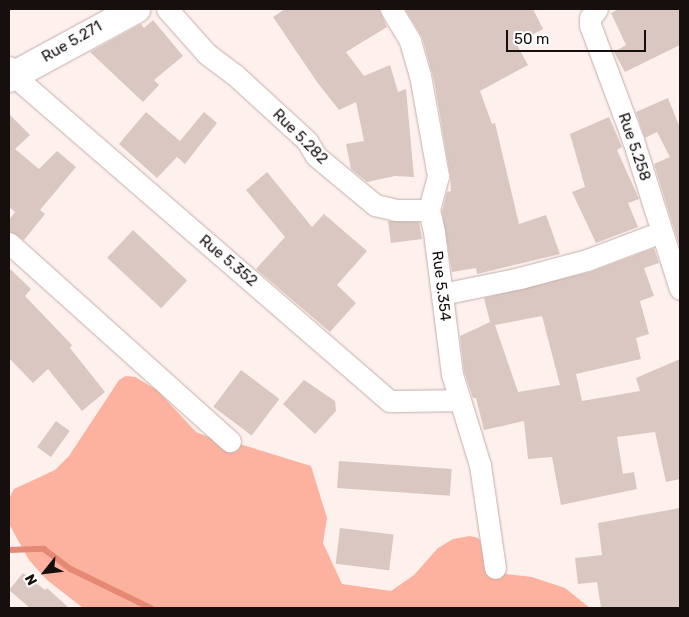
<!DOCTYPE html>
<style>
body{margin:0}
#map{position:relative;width:689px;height:617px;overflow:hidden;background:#fdf0ed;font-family:Rubik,sans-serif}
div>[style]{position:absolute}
.green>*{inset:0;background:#fdb2a0}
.stream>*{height:5.5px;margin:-2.75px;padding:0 2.75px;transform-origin:2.75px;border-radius:2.75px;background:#e48973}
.building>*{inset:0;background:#dbc7c2;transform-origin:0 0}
.roads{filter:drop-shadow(0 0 1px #c3afab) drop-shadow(0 0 1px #c3afab)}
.minor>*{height:21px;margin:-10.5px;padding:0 10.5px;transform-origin:10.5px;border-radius:10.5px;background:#fff}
.tertiary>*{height:28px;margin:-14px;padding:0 14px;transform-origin:14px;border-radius:14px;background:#fff}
span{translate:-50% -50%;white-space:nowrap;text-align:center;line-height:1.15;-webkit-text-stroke:4px #fff;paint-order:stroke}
.street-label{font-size:15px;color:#160f0e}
.frame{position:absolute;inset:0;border:10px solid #160f0e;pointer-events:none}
.north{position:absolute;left:20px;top:547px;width:50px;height:50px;-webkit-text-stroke:4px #fff;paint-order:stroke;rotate:241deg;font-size:14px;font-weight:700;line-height:20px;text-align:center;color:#160f0e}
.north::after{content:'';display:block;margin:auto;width:18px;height:22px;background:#160f0e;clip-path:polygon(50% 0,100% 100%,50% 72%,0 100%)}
.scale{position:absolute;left:506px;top:30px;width:140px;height:22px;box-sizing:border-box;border:2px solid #160f0e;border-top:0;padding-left:6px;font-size:15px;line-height:18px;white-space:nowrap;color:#160f0e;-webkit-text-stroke:4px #fff;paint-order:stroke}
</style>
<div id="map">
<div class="green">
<i style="clip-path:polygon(126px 376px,135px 377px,157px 390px,196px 432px,221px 442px,230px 441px,311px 466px,327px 518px,323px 543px,342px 584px,391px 591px,414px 575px,438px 548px,453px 539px,470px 536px,478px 538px,506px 574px,532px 577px,565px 588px,590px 608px,83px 608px,47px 580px,29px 560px,9px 524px,9px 498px,14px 489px,55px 470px,69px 456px,119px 380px)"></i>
</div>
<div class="stream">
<i style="left:9px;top:550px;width:35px;rotate:-2deg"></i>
<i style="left:44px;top:549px;width:34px;rotate:37deg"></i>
<i style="left:71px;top:569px;width:89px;rotate:26deg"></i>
</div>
<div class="building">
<i style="clip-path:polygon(285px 9px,379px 9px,387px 27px,346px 52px,364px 76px,390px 65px,398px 92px,406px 89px,414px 177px,395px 176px,367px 182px,351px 169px,346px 144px,364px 141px,356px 102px,339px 110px,317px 82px,273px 17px)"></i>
<i style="clip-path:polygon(405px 9px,533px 9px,543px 29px,516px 43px,528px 65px,480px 91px,492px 124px,495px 123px,519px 224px,546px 215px,560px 254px,477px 274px,476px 268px,452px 272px,442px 212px,447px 192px,451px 191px,450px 174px,434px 80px,422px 37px)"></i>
<i style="clip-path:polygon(619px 9px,680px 9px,680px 45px,625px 72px,614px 52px,626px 45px,611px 13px)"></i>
<i style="clip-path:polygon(153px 20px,183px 56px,154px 80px,159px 85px,143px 102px,90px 52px,141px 24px,144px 28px)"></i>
<i style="clip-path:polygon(668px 98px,680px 128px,680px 248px,654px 164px,670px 157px,657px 132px,645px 138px,636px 112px)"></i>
<i style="clip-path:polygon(146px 112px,180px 141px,204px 112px,217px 123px,185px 164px,177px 157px,157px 178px,119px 144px)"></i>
<i style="clip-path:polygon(9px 114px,30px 135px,15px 149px,39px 169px,57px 151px,76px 167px,40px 210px,45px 214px,24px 240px,9px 231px,9px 220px,15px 212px,9px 207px)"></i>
<i style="clip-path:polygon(609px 117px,622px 147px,617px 150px,639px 199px,628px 203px,638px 227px,596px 243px,572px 192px,585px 187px,570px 134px)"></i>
<i style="clip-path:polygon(267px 172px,312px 227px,324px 214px,367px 251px,337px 285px,356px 303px,330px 332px,256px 269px,285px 237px,246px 190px)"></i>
<i style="clip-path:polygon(388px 221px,419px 222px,422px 239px,391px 243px)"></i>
<i style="left:133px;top:230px;width:74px;height:38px;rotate:43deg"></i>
<i style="clip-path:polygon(evenodd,654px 248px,659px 263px,644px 268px,654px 296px,640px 301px,649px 334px,636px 338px,641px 359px,576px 374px,582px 401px,640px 391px,636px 378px,680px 359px,680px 479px,666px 482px,655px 432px,617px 437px,623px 474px,634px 472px,637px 489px,561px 505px,552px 457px,528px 459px,524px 421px,484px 430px,476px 398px,473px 398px,464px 371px,460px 336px,490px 322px,484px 298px,590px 272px,654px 248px,542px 316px,560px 385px,518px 392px,495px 325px,542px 316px)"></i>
<i style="clip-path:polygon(9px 268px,31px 289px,25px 296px,72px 345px,70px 348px,105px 392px,82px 411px,48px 369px,33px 383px,9px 358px)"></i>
<i style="left:241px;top:370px;width:48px;height:46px;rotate:37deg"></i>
<i style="clip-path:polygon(304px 380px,335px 401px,336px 411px,315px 434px,283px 404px)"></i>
<i style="left:56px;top:421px;width:17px;height:32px;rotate:36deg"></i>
<i style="left:339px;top:461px;width:113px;height:27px;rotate:4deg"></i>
<i style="clip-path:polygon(680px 508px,680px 608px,601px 608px,597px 582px,578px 584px,575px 558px,602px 555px,598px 523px)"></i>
<i style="left:340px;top:528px;width:54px;height:36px;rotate:7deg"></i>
<i style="clip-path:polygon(23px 573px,45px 590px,47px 588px,69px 608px,30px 608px,9px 590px)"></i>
</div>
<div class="roads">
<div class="minor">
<i style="left:167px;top:9px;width:60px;rotate:48.4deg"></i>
<i style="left:207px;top:54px;width:34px;rotate:37deg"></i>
<i style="left:234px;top:74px;width:99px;rotate:42.5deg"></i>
<i style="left:307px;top:141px;width:17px;rotate:59deg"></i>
<i style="left:316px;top:156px;width:77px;rotate:39.7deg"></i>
<i style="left:375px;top:205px;width:22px;rotate:13deg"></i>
<i style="left:396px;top:210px;width:33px"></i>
<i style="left:391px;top:9px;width:37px;rotate:59deg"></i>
<i style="left:410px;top:41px;width:35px;rotate:74deg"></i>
<i style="left:420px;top:75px;width:103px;rotate:79.9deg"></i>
<i style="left:438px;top:176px;width:35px;rotate:105deg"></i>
<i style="left:429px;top:210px;width:23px;rotate:77deg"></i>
<i style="left:434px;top:232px;width:143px;rotate:82.8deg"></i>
<i style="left:452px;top:374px;width:95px;rotate:72.9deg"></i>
<i style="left:480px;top:465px;width:104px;rotate:81.7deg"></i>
<i style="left:597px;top:9px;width:11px;rotate:128deg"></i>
<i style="left:590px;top:18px;width:7px;rotate:90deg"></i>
<i style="left:590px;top:25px;width:123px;rotate:69.5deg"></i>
<i style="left:633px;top:140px;width:156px;rotate:72.5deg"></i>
<i style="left:9px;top:67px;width:9px;rotate:63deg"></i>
<i style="left:13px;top:75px;width:498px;rotate:40.9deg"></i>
<i style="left:390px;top:401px;width:70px;rotate:-0.8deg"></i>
<i style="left:9px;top:243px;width:297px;rotate:41.9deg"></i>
<i style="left:442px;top:294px;width:80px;rotate:-11.6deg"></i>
<i style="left:520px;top:278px;width:69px;rotate:-15deg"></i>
<i style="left:587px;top:260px;width:79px;rotate:-20.7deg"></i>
</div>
<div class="tertiary">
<i style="left:9px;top:78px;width:145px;rotate:-28.5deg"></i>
</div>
</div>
<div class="street-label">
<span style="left:72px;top:42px;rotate:-30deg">Rue 5.271</span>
<span style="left:300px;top:137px;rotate:45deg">Rue 5.282</span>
<span style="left:634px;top:147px;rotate:71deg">Rue 5.258</span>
<span style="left:228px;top:261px;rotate:40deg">Rue 5.352</span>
<span style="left:441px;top:286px;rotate:83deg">Rue 5.354</span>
</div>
<div class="frame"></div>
<div class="north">N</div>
<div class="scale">50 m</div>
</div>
